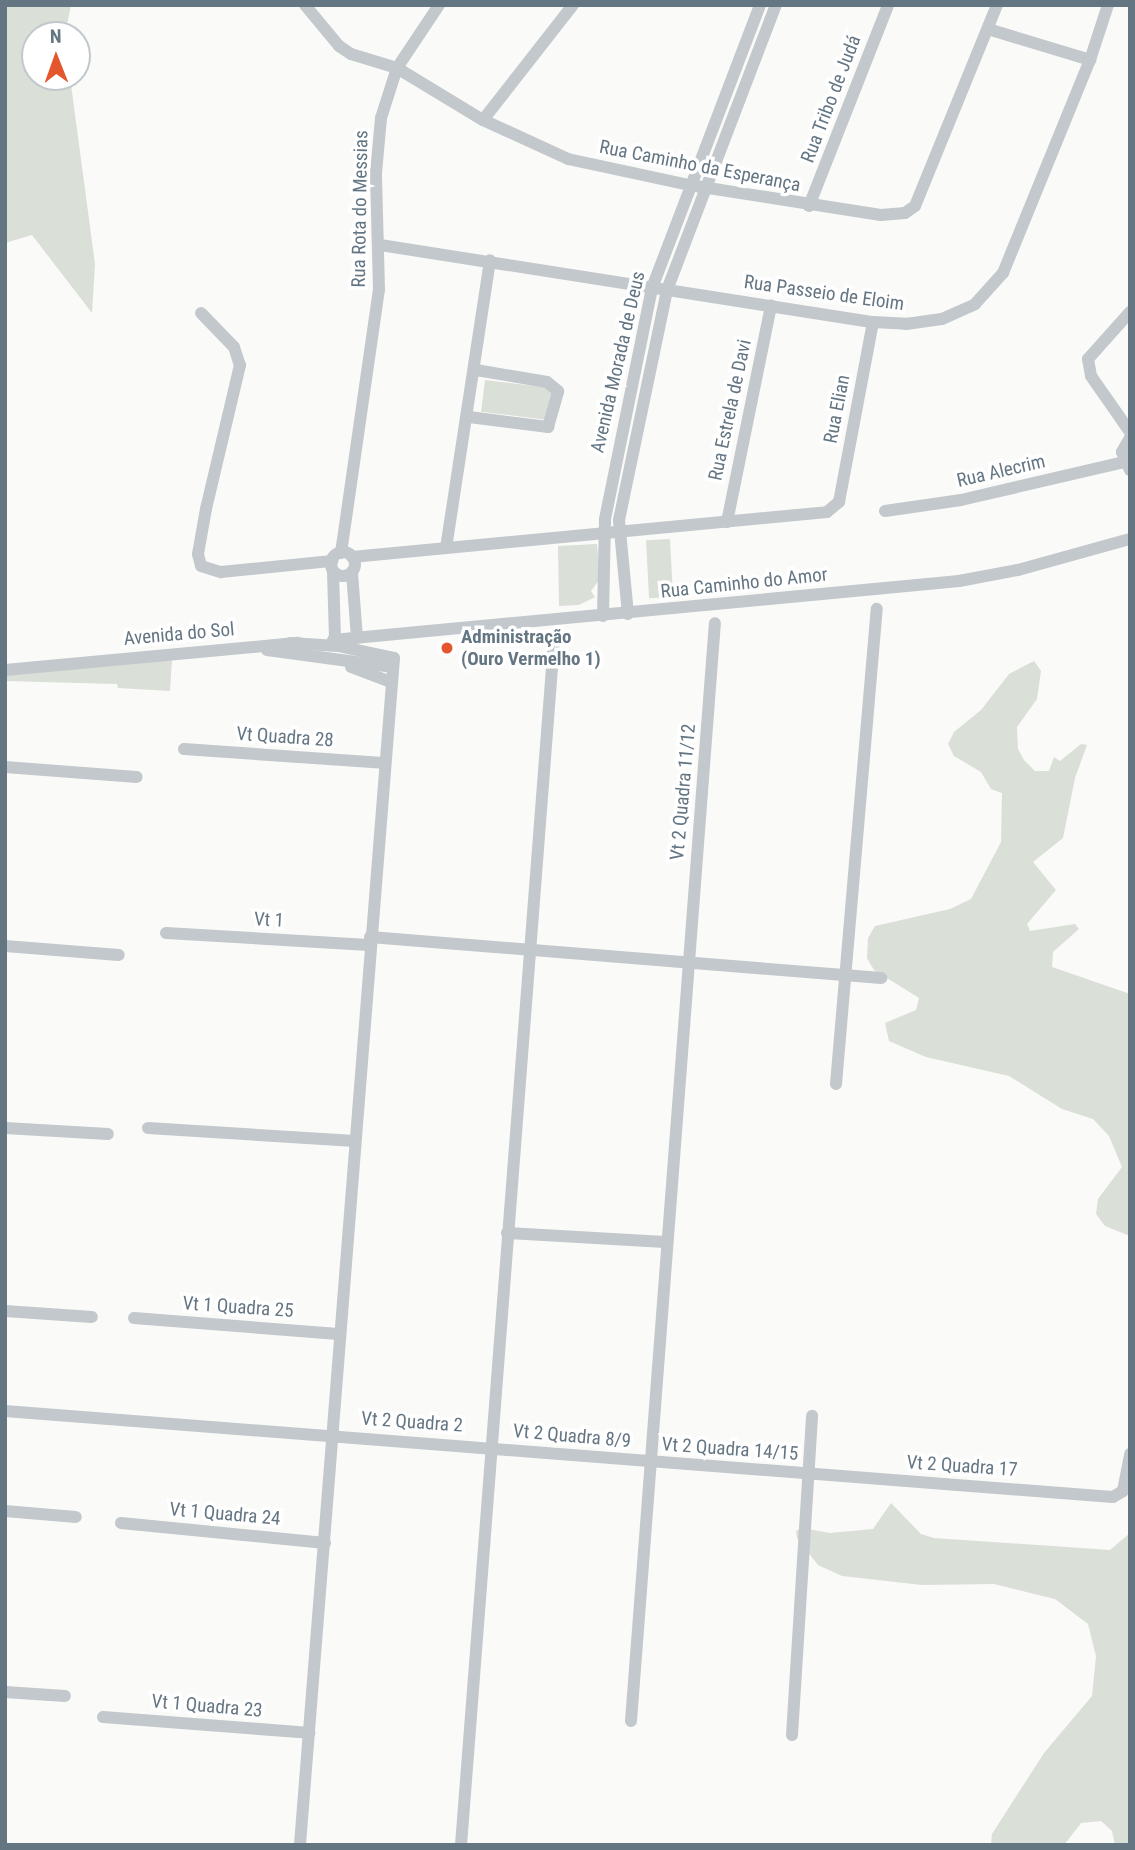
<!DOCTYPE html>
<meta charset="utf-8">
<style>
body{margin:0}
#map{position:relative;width:1135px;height:1850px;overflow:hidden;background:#fafaf8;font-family:"Roboto Condensed",sans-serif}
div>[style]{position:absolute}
.green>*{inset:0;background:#dadfd7;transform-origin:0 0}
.minor>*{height:12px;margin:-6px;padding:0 6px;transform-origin:6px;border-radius:6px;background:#c3c8cc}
.minor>.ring{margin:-6px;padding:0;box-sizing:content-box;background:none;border:12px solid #c3c8cc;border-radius:50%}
.dots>*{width:19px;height:19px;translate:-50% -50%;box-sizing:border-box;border:4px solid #fff;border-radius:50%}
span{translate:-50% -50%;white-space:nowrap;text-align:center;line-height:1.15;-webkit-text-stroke:7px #fff;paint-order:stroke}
.street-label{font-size:19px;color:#657683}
.poi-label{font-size:19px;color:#657683;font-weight:700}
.left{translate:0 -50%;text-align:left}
.frame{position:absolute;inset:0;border:7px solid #657683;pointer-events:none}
.north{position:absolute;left:21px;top:21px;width:70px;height:70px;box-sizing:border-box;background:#fff;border:2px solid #c1c8cd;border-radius:50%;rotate:359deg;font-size:19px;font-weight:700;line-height:28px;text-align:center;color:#657683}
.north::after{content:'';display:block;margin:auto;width:24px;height:32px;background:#e4572e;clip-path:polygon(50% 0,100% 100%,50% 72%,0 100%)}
</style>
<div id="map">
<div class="green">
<i style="clip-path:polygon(5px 5px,71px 5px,65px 35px,35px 35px,35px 77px,70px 77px,95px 264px,92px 313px,32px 235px,5px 243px)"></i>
<i style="left:485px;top:380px;width:68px;height:32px;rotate:7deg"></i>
<i style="left:670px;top:539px;width:58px;height:24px;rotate:87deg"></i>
<i style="clip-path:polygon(597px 544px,600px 579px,591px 591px,595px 597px,579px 605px,559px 606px,558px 546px)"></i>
<i style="clip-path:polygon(172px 659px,170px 691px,118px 688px,117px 684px,5px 681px,5px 675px)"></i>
<i style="clip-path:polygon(1034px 661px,1041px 671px,1037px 699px,1017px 727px,1018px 749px,1024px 760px,1035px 771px,1049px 771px,1054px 757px,1060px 761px,1081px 744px,1087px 745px,1075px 778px,1063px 838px,1033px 862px,1056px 890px,1027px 924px,1030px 931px,1075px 924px,1079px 929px,1053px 952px,1052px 967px,1130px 994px,1130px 1236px,1105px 1226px,1096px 1214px,1098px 1199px,1122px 1167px,1109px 1136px,1093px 1119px,1062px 1109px,1009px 1076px,926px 1057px,889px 1041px,885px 1023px,916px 1010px,919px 998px,874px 970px,867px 958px,868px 938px,875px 926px,950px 909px,971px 899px,1001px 842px,1002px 793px,991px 789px,981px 772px,954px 756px,948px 744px,954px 732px,981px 710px,1009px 674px)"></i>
<i style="clip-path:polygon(891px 1503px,921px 1534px,934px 1538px,1110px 1550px,1130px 1533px,1130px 1845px,1115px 1845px,1112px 1831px,1101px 1821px,1081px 1823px,1064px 1845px,991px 1845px,992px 1834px,1044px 1753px,1092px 1696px,1096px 1656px,1088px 1624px,1055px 1599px,994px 1584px,922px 1585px,842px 1576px,818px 1565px,797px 1538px,796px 1531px,802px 1528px,830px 1533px,873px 1529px)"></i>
</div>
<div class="minor">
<i style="left:305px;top:5px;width:53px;rotate:50.3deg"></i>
<i style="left:339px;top:46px;width:14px;rotate:34deg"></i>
<i style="left:351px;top:54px;width:48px;rotate:16.9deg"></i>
<i style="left:397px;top:68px;width:100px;rotate:31.2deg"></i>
<i style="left:483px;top:120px;width:94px;rotate:24.6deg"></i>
<i style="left:568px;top:159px;width:124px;rotate:12.1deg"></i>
<i style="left:689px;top:185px;width:194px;rotate:8.9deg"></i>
<i style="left:881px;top:215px;width:24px;rotate:-5deg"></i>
<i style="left:905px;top:213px;width:12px;rotate:-35deg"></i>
<i style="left:915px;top:206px;width:217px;rotate:-67.8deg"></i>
<i style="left:988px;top:29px;width:107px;rotate:16.9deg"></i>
<i style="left:483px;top:120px;width:146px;rotate:-52deg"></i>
<i style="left:809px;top:206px;width:216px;rotate:-68.5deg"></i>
<i style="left:380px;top:245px;width:499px;rotate:8.9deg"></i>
<i style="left:873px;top:322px;width:33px;rotate:3deg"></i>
<i style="left:906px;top:324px;width:36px;rotate:-8deg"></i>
<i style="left:942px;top:319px;width:36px;rotate:-24deg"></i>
<i style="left:975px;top:304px;width:42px;rotate:-47.9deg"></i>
<i style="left:1003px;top:273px;width:230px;rotate:-67.8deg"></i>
<i style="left:1090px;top:60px;width:58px;rotate:-71.9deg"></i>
<i style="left:1130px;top:312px;width:63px;rotate:131.8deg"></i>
<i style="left:1088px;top:359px;width:17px;rotate:80deg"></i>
<i style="left:1091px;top:376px;width:68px;rotate:55.1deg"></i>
<i style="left:201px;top:313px;width:47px;rotate:45.9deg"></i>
<i style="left:234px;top:347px;width:19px;rotate:72deg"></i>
<i style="left:240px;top:365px;width:148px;rotate:103.3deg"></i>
<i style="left:206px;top:509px;width:46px;rotate:100.1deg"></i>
<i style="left:198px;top:554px;width:12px;rotate:76deg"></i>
<i style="left:201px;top:566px;width:21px;rotate:17deg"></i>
<i style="left:221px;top:572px;width:112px;rotate:-5.7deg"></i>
<i style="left:469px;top:417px;width:80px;rotate:7.2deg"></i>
<i style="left:548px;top:427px;width:37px;rotate:-74deg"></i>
<i style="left:558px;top:391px;width:14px;rotate:-141deg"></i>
<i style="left:547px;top:382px;width:72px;rotate:-170.4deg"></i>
<i style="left:1130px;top:438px;width:16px;rotate:120deg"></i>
<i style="left:1122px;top:452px;width:20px;rotate:66deg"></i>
<i style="left:885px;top:511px;width:77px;rotate:-8.2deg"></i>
<i style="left:961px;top:500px;width:167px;rotate:-13.1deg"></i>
<i style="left:727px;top:522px;width:221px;rotate:-78.5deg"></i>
<i style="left:446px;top:548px;width:291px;rotate:-81.3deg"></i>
<i class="ring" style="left:331px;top:552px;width:12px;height:12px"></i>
<i style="left:341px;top:553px;width:266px;rotate:-81.8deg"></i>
<i style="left:379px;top:290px;width:117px;rotate:-91.5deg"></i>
<i style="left:376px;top:173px;width:55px;rotate:-84.8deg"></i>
<i style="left:381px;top:118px;width:52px;rotate:-72.3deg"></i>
<i style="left:397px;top:68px;width:76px;rotate:-56.3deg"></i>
<i style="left:352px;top:557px;width:477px;rotate:-5.4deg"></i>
<i style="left:827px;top:512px;width:16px;rotate:-40deg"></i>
<i style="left:839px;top:502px;width:183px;rotate:-79.3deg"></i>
<i style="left:333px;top:571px;width:69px;rotate:88.3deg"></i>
<i style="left:352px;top:573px;width:65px;rotate:85.6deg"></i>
<i style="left:628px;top:614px;width:94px;rotate:-95.5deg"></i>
<i style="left:619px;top:520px;width:235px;rotate:-78.2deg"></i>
<i style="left:667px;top:290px;width:305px;rotate:-69.1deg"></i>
<i style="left:603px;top:616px;width:97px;rotate:-88.8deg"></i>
<i style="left:605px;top:519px;width:236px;rotate:-78.5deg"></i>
<i style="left:652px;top:288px;width:303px;rotate:-69.1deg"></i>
<i style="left:333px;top:640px;width:629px;rotate:-5.38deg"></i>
<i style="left:959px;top:581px;width:60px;rotate:-10.6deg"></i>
<i style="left:1018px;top:570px;width:116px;rotate:-15.5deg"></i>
<i style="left:290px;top:643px;width:48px;rotate:3.6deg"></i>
<i style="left:338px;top:646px;width:57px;rotate:12.1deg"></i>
<i style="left:394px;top:658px;width:1191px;rotate:94.53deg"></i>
<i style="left:267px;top:650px;width:127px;rotate:7.7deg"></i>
<i style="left:351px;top:667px;width:43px;rotate:20.6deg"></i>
<i style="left:5px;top:670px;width:294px;rotate:-5.3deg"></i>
<i style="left:184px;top:749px;width:199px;rotate:4deg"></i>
<i style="left:5px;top:767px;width:132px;rotate:4.3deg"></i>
<i style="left:166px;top:933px;width:203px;rotate:3.4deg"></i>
<i style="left:370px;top:937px;width:513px;rotate:4.59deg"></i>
<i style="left:5px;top:946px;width:114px;rotate:4.5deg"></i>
<i style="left:836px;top:1084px;width:477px;rotate:-85.1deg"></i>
<i style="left:5px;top:1128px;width:103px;rotate:3.3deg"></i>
<i style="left:148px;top:1128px;width:207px;rotate:3.6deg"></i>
<i style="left:507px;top:1233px;width:158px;rotate:3.3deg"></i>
<i style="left:5px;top:1311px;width:87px;rotate:3.9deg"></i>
<i style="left:134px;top:1318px;width:205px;rotate:4.5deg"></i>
<i style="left:5px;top:1411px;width:1111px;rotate:4.44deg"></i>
<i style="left:1113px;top:1497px;width:12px;rotate:-31deg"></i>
<i style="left:1123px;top:1491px;width:38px;rotate:-79deg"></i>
<i style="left:5px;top:1511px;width:71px;rotate:4.8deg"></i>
<i style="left:121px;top:1523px;width:205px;rotate:5.6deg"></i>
<i style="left:5px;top:1692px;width:60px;rotate:3.8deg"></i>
<i style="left:103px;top:1717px;width:207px;rotate:4.4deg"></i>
<i style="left:631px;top:1721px;width:1101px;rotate:-85.63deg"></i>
<i style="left:792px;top:1735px;width:320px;rotate:-86.4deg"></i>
<i style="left:461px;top:1845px;width:1206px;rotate:-85.58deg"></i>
</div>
<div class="dots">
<i style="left:447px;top:648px;background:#e4572e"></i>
</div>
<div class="street-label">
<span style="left:831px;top:99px;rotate:-69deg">Rua Tribo de Judá</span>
<span style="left:700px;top:166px;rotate:11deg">Rua Caminho da Esperança</span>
<span style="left:360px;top:209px;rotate:-89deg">Rua Rota do Messias</span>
<span style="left:824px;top:293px;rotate:8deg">Rua Passeio de Eloim</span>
<span style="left:618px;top:362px;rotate:-77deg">Avenida Morada de Deus</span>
<span style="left:837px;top:409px;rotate:-79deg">Rua Elian</span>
<span style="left:730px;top:410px;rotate:-78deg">Rua Estrela de Davi</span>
<span style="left:1001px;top:471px;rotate:-13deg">Rua Alecrim</span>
<span style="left:744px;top:583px;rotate:-6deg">Rua Caminho do Amor</span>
<span style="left:179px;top:634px;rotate:-5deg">Avenida do Sol</span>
<span style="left:285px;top:737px;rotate:4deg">Vt Quadra 28</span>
<span style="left:683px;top:792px;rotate:-85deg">Vt 2 Quadra 11/12</span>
<span style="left:269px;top:920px;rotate:3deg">Vt 1</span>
<span style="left:238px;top:1307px;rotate:4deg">Vt 1 Quadra 25</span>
<span style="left:412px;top:1422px;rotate:4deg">Vt 2 Quadra 2</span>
<span style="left:572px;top:1436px;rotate:5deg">Vt 2 Quadra 8/9</span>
<span style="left:730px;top:1449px;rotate:4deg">Vt 2 Quadra 14/15</span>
<span style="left:962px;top:1466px;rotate:4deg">Vt 2 Quadra 17</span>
<span style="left:225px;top:1514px;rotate:5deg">Vt 1 Quadra 24</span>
<span style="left:207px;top:1706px;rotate:5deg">Vt 1 Quadra 23</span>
</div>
<div class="poi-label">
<span class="left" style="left:461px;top:648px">Administração<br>(Ouro Vermelho 1)</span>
</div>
<div class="frame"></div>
<div class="north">N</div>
</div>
